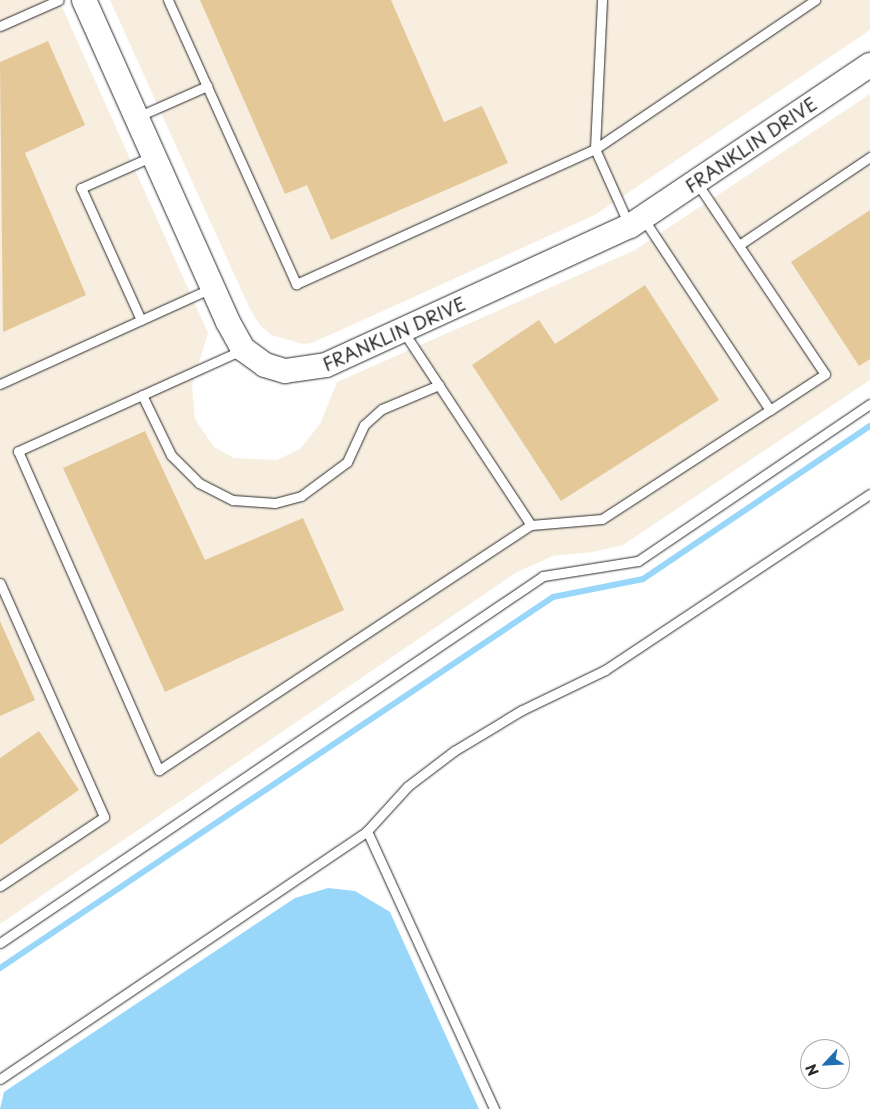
<!DOCTYPE html>
<style>
body{margin:0}
#map{position:relative;width:870px;height:1109px;overflow:hidden;background:#fff;font-family:"Playpen Sans",sans-serif}
div>[style]{position:absolute}
.built>*{inset:0;background:#f7eee0}
.water>*{inset:0;background:#99d7fa}
.stream>*{height:6px;margin:-3px;padding:0 3px;transform-origin:3px;border-radius:3px;background:#99d7fa}
.building>*{inset:0;background:#e4c898}
.roads{filter:drop-shadow(0 0 1px #2b2b2b) drop-shadow(0 0 1px #2b2b2b)}
.lane>*{height:9px;margin:-4.5px;padding:0 4.5px;transform-origin:4.5px;border-radius:4.5px;background:#fff}
.secondary>*{height:24px;margin:-12px;padding:0 12px;transform-origin:12px;border-radius:12px;background:#fff}
span{translate:-50% -50%;white-space:nowrap;text-align:center;line-height:1.15;-webkit-text-stroke:4px #fff;paint-order:stroke}
.street-label{font-size:18px;color:#2b2b2b}
.north{position:absolute;left:800px;top:1039px;width:50px;height:50px;box-sizing:border-box;background:#fff;border:1px solid #aaa;border-radius:50%;rotate:245deg;font-size:14px;font-weight:700;line-height:20px;text-align:center;color:#2b2b2b}
.north::after{content:'';display:block;margin:auto;width:18px;height:22px;background:#1f6fb2;clip-path:polygon(50% 0,100% 100%,50% 72%,0 100%)}
</style>
<div id="map">
<div class="built">
<i style="clip-path:polygon(0 0,59px 0,208px 333px,192px 385px,195px 419px,214px 447px,234px 458px,277px 460px,300px 449px,320px 424px,337px 382px,635px 250px,870px 94px,870px 380px,623px 545px,593px 552px,553px 556px,517px 572px,0 924px)"></i>
<i style="clip-path:polygon(110px 0,870px 0,870px 30px,595px 215px,312px 343px,303px 344px,271px 335px,259px 324px,249px 307px)"></i>
</div>
<div class="water">
<i style="clip-path:polygon(328px 888px,355px 891px,390px 912px,479px 1109px,0 1109px,4px 1092px,295px 898px)"></i>
</div>
<div class="stream">
<i style="left:0;top:968px;width:666px;rotate:-33.86deg"></i>
<i style="left:553px;top:597px;width:92px;rotate:-11.3deg"></i>
<i style="left:643px;top:579px;width:274px;rotate:-34deg"></i>
</div>
<div class="building">
<i style="clip-path:polygon(200px 0,391px 0,444px 122px,482px 106px,508px 163px,331px 240px,307px 185px,285px 194px)"></i>
<i style="clip-path:polygon(48px 41px,85px 125px,25px 153px,86px 295px,3px 332px,0 62px)"></i>
<i style="clip-path:polygon(870px 210px,870px 359px,859px 366px,791px 262px)"></i>
<i style="clip-path:polygon(645px 285px,719px 400px,561px 501px,472px 365px,539px 320px,555px 344px)"></i>
<i style="clip-path:polygon(145px 431px,205px 560px,303px 518px,344px 610px,165px 692px,63px 468px)"></i>
<i style="clip-path:polygon(0 621px,35px 700px,0 716px)"></i>
<i style="clip-path:polygon(39px 731px,79px 790px,0 845px,0 758px)"></i>
</div>
<div class="roads">
<div class="lane">
<i style="left:168px;top:0;width:312px;rotate:65.7deg"></i>
<i style="left:296px;top:284px;width:328px;rotate:-24.3deg"></i>
<i style="left:595px;top:149px;width:266px;rotate:-34.1deg"></i>
<i style="left:602px;top:0;width:149px;rotate:92.7deg"></i>
<i style="left:595px;top:149px;width:83px;rotate:65.9deg"></i>
<i style="left:0;top:26px;width:64px;rotate:-23.8deg"></i>
<i style="left:137px;top:117px;width:77px;rotate:-23.9deg"></i>
<i style="left:697px;top:183px;width:230px;rotate:56.2deg"></i>
<i style="left:825px;top:374px;width:66px;rotate:146.8deg"></i>
<i style="left:739px;top:245px;width:158px;rotate:-33.9deg"></i>
<i style="left:141px;top:320px;width:145px;rotate:-114.4deg"></i>
<i style="left:81px;top:188px;width:79px;rotate:-24deg"></i>
<i style="left:403px;top:331px;width:232px;rotate:56.6deg"></i>
<i style="left:242px;top:350px;width:246px;rotate:155.7deg"></i>
<i style="left:18px;top:451px;width:349px;rotate:66.2deg"></i>
<i style="left:159px;top:770px;width:445px;rotate:-33.4deg"></i>
<i style="left:531px;top:525px;width:71px;rotate:-4.8deg"></i>
<i style="left:602px;top:519px;width:200px;rotate:-33deg"></i>
<i style="left:770px;top:410px;width:230px;rotate:-123.5deg"></i>
<i style="left:0;top:384px;width:233px;rotate:-24.4deg"></i>
<i style="left:142px;top:395px;width:67px;rotate:64.2deg"></i>
<i style="left:171px;top:455px;width:40px;rotate:45deg"></i>
<i style="left:199px;top:483px;width:38px;rotate:27deg"></i>
<i style="left:233px;top:500px;width:42px;rotate:4.1deg"></i>
<i style="left:275px;top:503px;width:27px;rotate:-15deg"></i>
<i style="left:301px;top:496px;width:57px;rotate:-36.5deg"></i>
<i style="left:347px;top:462px;width:41px;rotate:-65.3deg"></i>
<i style="left:364px;top:425px;width:24px;rotate:-42deg"></i>
<i style="left:382px;top:409px;width:62px;rotate:-22.8deg"></i>
<i style="left:0;top:583px;width:256px;rotate:66deg"></i>
<i style="left:104px;top:817px;width:125px;rotate:146.4deg"></i>
<i style="left:367px;top:831px;width:306px;rotate:65.4deg"></i>
<i style="left:0;top:943px;width:655px;rotate:-34.05deg"></i>
<i style="left:543px;top:576px;width:96px;rotate:-9deg"></i>
<i style="left:638px;top:561px;width:280px;rotate:-34.1deg"></i>
<i style="left:0;top:1079px;width:443px;rotate:-34deg"></i>
<i style="left:367px;top:831px;width:61px;rotate:-47.7deg"></i>
<i style="left:408px;top:786px;width:58px;rotate:-37.3deg"></i>
<i style="left:454px;top:751px;width:79px;rotate:-31.1deg"></i>
<i style="left:522px;top:710px;width:92px;rotate:-25.7deg"></i>
<i style="left:605px;top:670px;width:318px;rotate:-33.6deg"></i>
</div>
<div class="secondary">
<i style="left:84px;top:0;width:353px;rotate:65.9deg"></i>
<i style="left:228px;top:322px;width:31px;rotate:61deg"></i>
<i style="left:243px;top:349px;width:27px;rotate:36deg"></i>
<i style="left:265px;top:365px;width:21px;rotate:17deg"></i>
<i style="left:285px;top:371px;width:41px;rotate:-8.3deg"></i>
<i style="left:326px;top:365px;width:334px;rotate:-24.6deg"></i>
<i style="left:630px;top:226px;width:289px;rotate:-33.9deg"></i>
</div>
</div>
<div class="street-label">
<span style="left:751px;top:145px;rotate:-34deg">FRANKLIN DRIVE</span>
<span style="left:394px;top:334px;rotate:-24deg">FRANKLIN DRIVE</span>
</div>
<div class="north">N</div>
</div>
